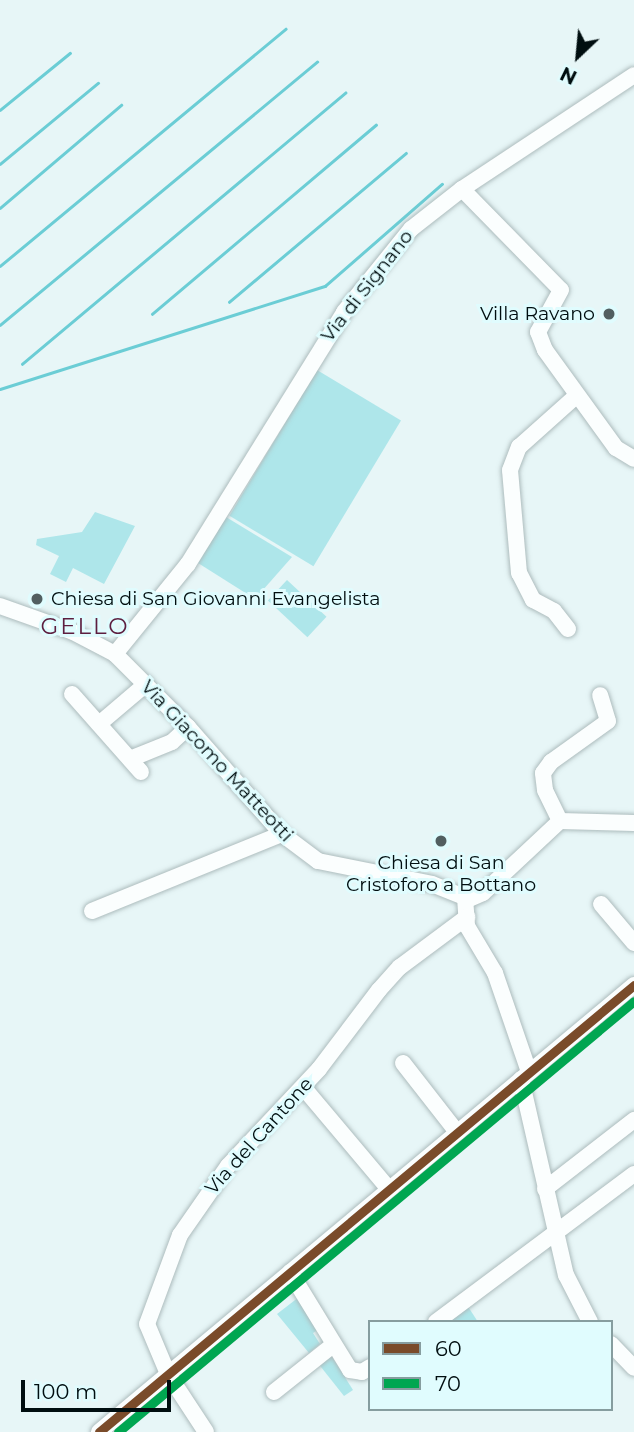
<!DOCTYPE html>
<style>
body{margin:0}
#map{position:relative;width:634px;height:1432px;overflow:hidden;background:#e7f6f7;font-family:Montserrat,sans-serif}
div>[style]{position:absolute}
.green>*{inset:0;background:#aee6ea;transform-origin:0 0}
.stream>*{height:2.5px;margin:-1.25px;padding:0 1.25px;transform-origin:1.25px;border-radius:1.25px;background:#6bcdd5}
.roads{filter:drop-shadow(0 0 2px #adbcbd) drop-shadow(0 0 2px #adbcbd)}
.minor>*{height:16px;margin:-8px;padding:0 8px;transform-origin:8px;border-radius:8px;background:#fbfefe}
.bus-1>*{height:9px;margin:-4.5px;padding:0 4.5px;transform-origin:4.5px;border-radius:4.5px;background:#7a4b2a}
.bus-2>*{height:9px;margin:-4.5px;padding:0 4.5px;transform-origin:4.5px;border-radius:4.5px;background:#00a651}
.dots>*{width:19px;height:19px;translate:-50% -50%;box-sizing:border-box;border:4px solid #e0fcfe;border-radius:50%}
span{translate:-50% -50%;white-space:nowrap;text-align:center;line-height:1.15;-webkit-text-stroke:6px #e0fcfe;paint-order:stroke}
.street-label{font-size:19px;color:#000e10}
.poi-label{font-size:19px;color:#000e10}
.right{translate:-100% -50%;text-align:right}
.left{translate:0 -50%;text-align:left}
.quarter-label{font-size:23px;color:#5d1e3f;letter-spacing:2px}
.legend{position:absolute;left:368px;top:1320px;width:245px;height:91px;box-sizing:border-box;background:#e0fcfe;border:2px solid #869d9f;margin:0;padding:9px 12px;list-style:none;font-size:21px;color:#000e10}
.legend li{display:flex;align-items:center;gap:14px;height:35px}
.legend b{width:35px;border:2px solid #869d9f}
.north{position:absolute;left:543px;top:21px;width:70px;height:70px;-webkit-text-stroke:5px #e0fcfe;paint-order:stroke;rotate:206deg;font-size:19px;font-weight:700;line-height:28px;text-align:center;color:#000e10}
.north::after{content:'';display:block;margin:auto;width:24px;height:32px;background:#000e10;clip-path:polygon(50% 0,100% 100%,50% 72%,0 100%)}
.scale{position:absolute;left:21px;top:1380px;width:150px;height:32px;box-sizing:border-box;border:4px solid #000e10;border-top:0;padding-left:9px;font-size:21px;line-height:24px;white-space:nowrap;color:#000e10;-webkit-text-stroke:5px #e0fcfe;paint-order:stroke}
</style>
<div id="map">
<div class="green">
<i style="left:317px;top:370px;width:98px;height:170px;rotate:31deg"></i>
<i style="clip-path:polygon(95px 512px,135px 526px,104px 584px,73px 568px,66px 582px,50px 574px,59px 556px,36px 545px,37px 539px,82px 532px)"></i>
<i style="clip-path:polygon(226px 517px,292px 557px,255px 599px,198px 563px)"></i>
<i style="left:287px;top:580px;width:54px;height:28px;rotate:43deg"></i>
<i style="clip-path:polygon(299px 1297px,319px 1329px,313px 1333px,320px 1344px,309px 1353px,277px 1314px)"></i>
<i style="clip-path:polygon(467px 1305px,478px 1322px,443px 1322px)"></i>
<i style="clip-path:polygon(329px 1352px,353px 1390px,344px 1396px,317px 1362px)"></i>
</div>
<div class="stream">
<i style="left:0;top:110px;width:90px;rotate:-39.2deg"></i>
<i style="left:0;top:164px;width:127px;rotate:-39.6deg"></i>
<i style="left:0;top:208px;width:159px;rotate:-40.4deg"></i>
<i style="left:0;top:266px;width:371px;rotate:-39.7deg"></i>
<i style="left:229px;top:302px;width:231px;rotate:-40.1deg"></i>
<i style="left:152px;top:314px;width:293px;rotate:-40.2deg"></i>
<i style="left:0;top:325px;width:412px;rotate:-39.7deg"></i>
<i style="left:22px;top:364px;width:422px;rotate:-40deg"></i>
<i style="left:0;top:389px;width:341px;rotate:-17.6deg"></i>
<i style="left:325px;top:286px;width:155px;rotate:-41.1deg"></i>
</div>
<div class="roads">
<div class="minor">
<i style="left:462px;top:189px;width:206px;rotate:-33.5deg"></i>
<i style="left:0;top:606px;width:77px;rotate:19.6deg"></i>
<i style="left:73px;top:632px;width:47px;rotate:27.6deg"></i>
<i style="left:115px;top:654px;width:103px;rotate:45deg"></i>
<i style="left:188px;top:727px;width:142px;rotate:48.7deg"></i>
<i style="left:282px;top:834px;width:45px;rotate:36.9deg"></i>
<i style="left:318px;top:861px;width:116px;rotate:11.4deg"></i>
<i style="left:432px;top:884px;width:35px;rotate:22deg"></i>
<i style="left:465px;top:897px;width:29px;rotate:86deg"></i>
<i style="left:467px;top:926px;width:55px;rotate:59.2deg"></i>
<i style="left:495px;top:973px;width:105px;rotate:71deg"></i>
<i style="left:568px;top:629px;width:23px;rotate:-128deg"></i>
<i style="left:554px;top:611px;width:24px;rotate:-152deg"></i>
<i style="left:533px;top:600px;width:30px;rotate:-117deg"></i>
<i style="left:519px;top:573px;width:103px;rotate:-95deg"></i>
<i style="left:510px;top:470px;width:25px;rotate:-69deg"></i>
<i style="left:519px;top:447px;width:76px;rotate:-41.8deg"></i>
<i style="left:115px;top:654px;width:116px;rotate:-51deg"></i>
<i style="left:188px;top:564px;width:296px;rotate:-58.2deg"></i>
<i style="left:344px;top:312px;width:107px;rotate:-51.1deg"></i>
<i style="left:411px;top:229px;width:65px;rotate:-38.1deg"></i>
<i style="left:462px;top:189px;width:141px;rotate:45.6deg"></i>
<i style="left:561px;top:290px;width:48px;rotate:118.7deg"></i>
<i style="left:538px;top:332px;width:19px;rotate:69deg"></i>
<i style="left:545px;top:350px;width:121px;rotate:54.1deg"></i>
<i style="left:616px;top:448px;width:21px;rotate:31deg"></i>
<i style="left:72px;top:694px;width:104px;rotate:48.5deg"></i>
<i style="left:99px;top:724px;width:62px;rotate:-40.4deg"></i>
<i style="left:130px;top:759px;width:45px;rotate:-22deg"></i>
<i style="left:172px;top:742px;width:22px;rotate:-43deg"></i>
<i style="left:560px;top:821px;width:34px;rotate:-116deg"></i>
<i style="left:545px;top:790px;width:17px;rotate:-97deg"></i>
<i style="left:543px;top:773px;width:14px;rotate:-54deg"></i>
<i style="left:551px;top:762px;width:70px;rotate:-35.7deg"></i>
<i style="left:608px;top:721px;width:27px;rotate:-107deg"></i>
<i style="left:467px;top:900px;width:17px;rotate:-24deg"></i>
<i style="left:483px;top:893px;width:105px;rotate:-43.1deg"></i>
<i style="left:560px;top:821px;width:74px;rotate:1.5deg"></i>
<i style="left:601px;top:904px;width:51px;rotate:49.8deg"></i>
<i style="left:92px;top:911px;width:205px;rotate:-22.1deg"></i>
<i style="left:403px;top:1063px;width:88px;rotate:52deg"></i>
<i style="left:521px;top:1079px;width:201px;rotate:77.1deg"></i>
<i style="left:566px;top:1275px;width:53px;rotate:62.9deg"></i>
<i style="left:303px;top:1087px;width:133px;rotate:49.9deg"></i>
<i style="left:545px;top:1189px;width:113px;rotate:-37.8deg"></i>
<i style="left:290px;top:1272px;width:115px;rotate:58.5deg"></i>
<i style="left:350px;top:1370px;width:12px;rotate:9deg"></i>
<i style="left:362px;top:1372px;width:9px;rotate:-32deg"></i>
<i style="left:436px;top:1322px;width:247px;rotate:-36.8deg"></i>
<i style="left:611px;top:1344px;width:33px;rotate:46deg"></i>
<i style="left:274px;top:1392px;width:75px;rotate:-38.5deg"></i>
<i style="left:99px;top:1432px;width:697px;rotate:-39.88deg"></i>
<i style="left:206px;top:1432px;width:69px;rotate:-123.2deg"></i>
<i style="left:168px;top:1374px;width:54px;rotate:-112.8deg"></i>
<i style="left:147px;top:1324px;width:95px;rotate:-69.7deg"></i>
<i style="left:180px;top:1235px;width:84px;rotate:-55.2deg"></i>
<i style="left:228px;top:1166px;width:133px;rotate:-46.8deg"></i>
<i style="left:319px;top:1069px;width:99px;rotate:-52.8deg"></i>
<i style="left:379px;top:990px;width:31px;rotate:-48deg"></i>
<i style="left:400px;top:967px;width:84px;rotate:-36.7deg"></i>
</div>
</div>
<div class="bus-1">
<i style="left:99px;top:1432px;width:697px;rotate:-39.88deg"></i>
</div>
<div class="bus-2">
<i style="left:118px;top:1432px;width:672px;rotate:-39.87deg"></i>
</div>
<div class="dots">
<i style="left:609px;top:314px;background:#515f61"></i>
<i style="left:37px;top:599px;background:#515f61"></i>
<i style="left:441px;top:841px;background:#515f61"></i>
</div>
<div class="street-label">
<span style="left:367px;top:286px;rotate:-52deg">Via di Signano</span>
<span style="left:217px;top:761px;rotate:47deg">Via Giacomo Matteotti</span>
<span style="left:259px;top:1136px;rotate:-48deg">Via del Cantone</span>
</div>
<div class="poi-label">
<span class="right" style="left:595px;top:314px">Villa Ravano</span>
<span class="left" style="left:51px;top:599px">Chiesa di San Giovanni Evangelista</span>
<span style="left:441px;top:874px">Chiesa di San<br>Cristoforo a Bottano</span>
</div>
<div class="quarter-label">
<span style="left:85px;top:626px">GELLO</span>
</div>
<ul class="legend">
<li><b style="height:9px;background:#7a4b2a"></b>60</li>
<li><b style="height:9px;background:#00a651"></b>70</li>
</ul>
<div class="north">N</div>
<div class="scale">100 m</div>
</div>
